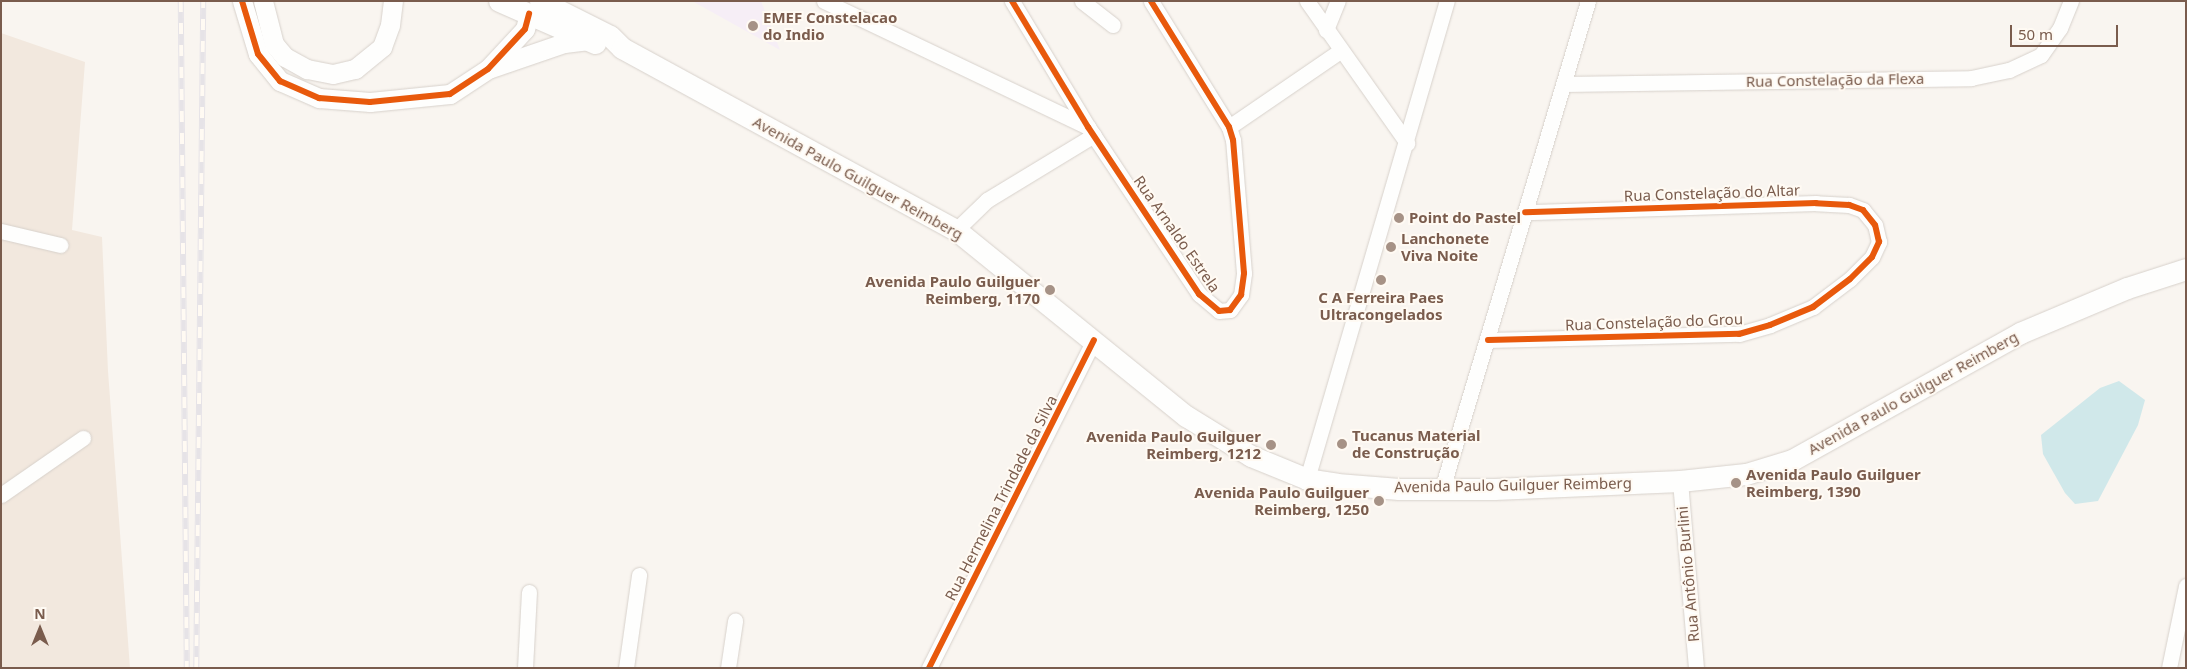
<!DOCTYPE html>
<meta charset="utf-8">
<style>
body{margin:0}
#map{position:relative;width:2187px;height:669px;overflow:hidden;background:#f9f5f0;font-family:"Noto Sans",sans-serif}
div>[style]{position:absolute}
.residential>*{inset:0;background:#f2e8de}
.education>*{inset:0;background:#f6eef6}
.water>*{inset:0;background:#d0e8ea}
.roads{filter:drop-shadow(0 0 1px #d7d1cb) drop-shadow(0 0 1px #d7d1cb)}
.minor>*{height:15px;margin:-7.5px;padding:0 7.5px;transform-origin:7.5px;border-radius:7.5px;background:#fefefd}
.tertiary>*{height:19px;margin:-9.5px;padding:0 9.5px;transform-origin:9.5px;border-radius:9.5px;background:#fefefd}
.secondary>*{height:21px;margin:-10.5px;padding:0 10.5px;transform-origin:10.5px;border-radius:10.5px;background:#fefefd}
.rail>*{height:5.5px;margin-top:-2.75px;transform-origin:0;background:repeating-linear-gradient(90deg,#fffaf3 0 11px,#e6e3e7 0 22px);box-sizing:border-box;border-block:1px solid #e6e3e7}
.cycleway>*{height:6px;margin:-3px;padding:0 3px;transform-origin:3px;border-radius:3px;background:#e8590c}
.dots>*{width:14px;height:14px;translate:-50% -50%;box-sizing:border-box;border:2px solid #fffaf3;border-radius:50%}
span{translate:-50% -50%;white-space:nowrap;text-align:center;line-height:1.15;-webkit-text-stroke:4px #fffaf3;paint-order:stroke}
.poi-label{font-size:15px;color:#7a5c4d;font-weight:700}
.left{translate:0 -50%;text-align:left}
.right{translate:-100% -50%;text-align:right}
.street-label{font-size:15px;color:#7a5c4d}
.frame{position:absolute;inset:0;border:2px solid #7a5c4d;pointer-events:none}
.north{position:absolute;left:15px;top:604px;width:50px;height:50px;-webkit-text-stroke:4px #fffaf3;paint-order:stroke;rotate:0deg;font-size:14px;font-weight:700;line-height:20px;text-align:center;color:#7a5c4d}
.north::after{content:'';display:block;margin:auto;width:18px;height:22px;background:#7a5c4d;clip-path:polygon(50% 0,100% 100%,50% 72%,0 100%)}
.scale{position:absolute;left:2010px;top:25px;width:108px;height:22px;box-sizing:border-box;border:2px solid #7a5c4d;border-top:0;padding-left:6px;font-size:15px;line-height:18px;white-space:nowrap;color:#7a5c4d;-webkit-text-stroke:4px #fffaf3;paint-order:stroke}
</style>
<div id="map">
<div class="residential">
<i style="clip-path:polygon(1px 33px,85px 62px,72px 230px,102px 237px,108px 371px,130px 668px,1px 668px)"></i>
</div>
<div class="education">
<i style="clip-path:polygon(692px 1px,761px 1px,780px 50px)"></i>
</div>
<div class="water">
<i style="clip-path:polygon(2119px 381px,2145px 400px,2138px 425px,2098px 501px,2075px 504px,2065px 493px,2043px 454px,2041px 435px,2100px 388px)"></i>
</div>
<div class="roads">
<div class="minor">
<i style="left:824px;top:1px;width:293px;rotate:25.5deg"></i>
<i style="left:1012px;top:1px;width:147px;rotate:58.9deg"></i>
<i style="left:1088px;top:127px;width:201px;rotate:56.4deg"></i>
<i style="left:1199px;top:294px;width:26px;rotate:40deg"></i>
<i style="left:1219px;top:311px;width:11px;rotate:-5deg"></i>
<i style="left:1230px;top:310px;width:19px;rotate:-54deg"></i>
<i style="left:1241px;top:295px;width:22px;rotate:-82deg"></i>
<i style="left:1244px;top:273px;width:133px;rotate:-94.7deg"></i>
<i style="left:1233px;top:140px;width:14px;rotate:-107deg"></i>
<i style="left:1229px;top:127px;width:148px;rotate:-121.8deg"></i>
<i style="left:1082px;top:1px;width:39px;rotate:38deg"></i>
<i style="left:1307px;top:1px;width:174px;rotate:54.8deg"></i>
<i style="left:1326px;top:30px;width:31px;rotate:-68deg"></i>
<i style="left:1564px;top:84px;width:407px;rotate:-0.8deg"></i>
<i style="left:1971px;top:78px;width:39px;rotate:-12deg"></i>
<i style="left:2009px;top:70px;width:35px;rotate:-25deg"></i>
<i style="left:2041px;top:55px;width:33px;rotate:-55deg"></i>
<i style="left:2060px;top:28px;width:29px;rotate:-68deg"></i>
<i style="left:1229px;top:127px;width:135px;rotate:-34.4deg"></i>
<i style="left:956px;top:230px;width:43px;rotate:-44.1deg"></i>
<i style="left:987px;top:200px;width:125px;rotate:-31.3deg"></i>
<i style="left:1px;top:231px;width:61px;rotate:13.3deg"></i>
<i style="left:1488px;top:340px;width:251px;rotate:-1.4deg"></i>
<i style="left:1739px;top:334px;width:32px;rotate:-16deg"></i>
<i style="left:1770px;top:325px;width:47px;rotate:-22.7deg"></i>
<i style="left:1813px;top:307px;width:46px;rotate:-37.1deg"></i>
<i style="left:1850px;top:279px;width:31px;rotate:-45deg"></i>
<i style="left:1872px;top:257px;width:17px;rotate:-65deg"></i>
<i style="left:1879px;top:242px;width:17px;rotate:-103deg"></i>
<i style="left:1875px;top:225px;width:19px;rotate:-129deg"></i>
<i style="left:1863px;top:210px;width:15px;rotate:-160deg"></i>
<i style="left:1849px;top:205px;width:33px;rotate:-177deg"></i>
<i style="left:1816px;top:203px;width:291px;rotate:178.2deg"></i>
<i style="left:1307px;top:479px;width:498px;rotate:-73.7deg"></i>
<i style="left:1680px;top:481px;width:188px;rotate:85.1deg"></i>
<i style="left:1442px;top:489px;width:509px;rotate:-73.34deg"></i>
<i style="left:1px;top:495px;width:100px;rotate:-34.8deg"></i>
<i style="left:525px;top:668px;width:76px;rotate:-87deg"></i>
<i style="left:626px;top:668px;width:94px;rotate:-82deg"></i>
<i style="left:728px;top:668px;width:48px;rotate:-81.5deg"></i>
<i style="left:929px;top:668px;width:367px;rotate:-63.3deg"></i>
<i style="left:2169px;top:668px;width:84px;rotate:-78.3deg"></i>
</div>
<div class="tertiary">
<i style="left:242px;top:1px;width:55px;rotate:73.2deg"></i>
<i style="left:258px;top:54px;width:35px;rotate:51deg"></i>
<i style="left:280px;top:81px;width:43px;rotate:23.6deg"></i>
<i style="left:319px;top:98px;width:51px;rotate:4.5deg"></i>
<i style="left:370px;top:102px;width:80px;rotate:-5.7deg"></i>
<i style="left:450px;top:94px;width:45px;rotate:-33.3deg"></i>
<i style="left:488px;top:69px;width:54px;rotate:-47.2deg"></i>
<i style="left:525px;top:29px;width:16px;rotate:-75deg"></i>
<i style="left:263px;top:1px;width:44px;rotate:75.7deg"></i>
<i style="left:274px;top:44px;width:17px;rotate:50deg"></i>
<i style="left:285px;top:57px;width:25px;rotate:29deg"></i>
<i style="left:307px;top:69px;width:26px;rotate:11deg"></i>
<i style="left:333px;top:74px;width:23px;rotate:-13deg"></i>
<i style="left:355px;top:69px;width:35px;rotate:-39deg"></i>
<i style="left:382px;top:47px;width:23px;rotate:-70deg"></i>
<i style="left:390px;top:25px;width:24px;rotate:-83deg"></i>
<i style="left:491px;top:68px;width:77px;rotate:-18.9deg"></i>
<i style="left:564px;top:43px;width:25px;rotate:-7deg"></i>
</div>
<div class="secondary">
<i style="left:499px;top:1px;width:105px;rotate:23.6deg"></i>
<i style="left:540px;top:1px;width:78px;rotate:26.6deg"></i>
<i style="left:610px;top:36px;width:17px;rotate:45deg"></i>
<i style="left:622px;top:48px;width:380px;rotate:28.6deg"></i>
<i style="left:956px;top:230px;width:296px;rotate:39deg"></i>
<i style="left:1186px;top:416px;width:76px;rotate:31.6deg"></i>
<i style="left:1251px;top:456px;width:61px;rotate:22.3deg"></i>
<i style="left:1307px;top:479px;width:30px;rotate:9deg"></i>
<i style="left:1337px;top:484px;width:62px;rotate:4.6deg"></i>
<i style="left:1399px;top:489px;width:95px"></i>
<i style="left:1494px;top:489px;width:186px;rotate:-2.5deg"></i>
<i style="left:1680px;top:481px;width:66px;rotate:-6.1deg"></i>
<i style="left:1746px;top:474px;width:48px;rotate:-16.9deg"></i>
<i style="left:1792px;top:460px;width:261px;rotate:-29.1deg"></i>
<i style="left:2020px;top:333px;width:116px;rotate:-22.8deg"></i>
<i style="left:2127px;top:288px;width:62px;rotate:-17.9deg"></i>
</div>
</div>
<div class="rail">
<i style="left:181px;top:1px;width:667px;rotate:89.48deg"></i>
<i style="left:196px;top:668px;width:667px;rotate:-89.4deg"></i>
</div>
<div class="cycleway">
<i style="left:242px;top:1px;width:55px;rotate:73.2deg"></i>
<i style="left:258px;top:54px;width:35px;rotate:51deg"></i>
<i style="left:280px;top:81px;width:43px;rotate:23.6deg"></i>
<i style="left:319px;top:98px;width:51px;rotate:4.5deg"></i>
<i style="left:370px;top:102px;width:80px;rotate:-5.7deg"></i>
<i style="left:450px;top:94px;width:45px;rotate:-33.3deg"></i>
<i style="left:488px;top:69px;width:54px;rotate:-47.2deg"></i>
<i style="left:525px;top:29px;width:16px;rotate:-75deg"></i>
<i style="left:1012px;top:1px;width:147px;rotate:58.9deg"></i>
<i style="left:1088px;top:127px;width:201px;rotate:56.4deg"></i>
<i style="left:1199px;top:294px;width:26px;rotate:40deg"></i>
<i style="left:1219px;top:311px;width:11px;rotate:-5deg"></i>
<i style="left:1230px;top:310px;width:19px;rotate:-54deg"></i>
<i style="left:1241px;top:295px;width:22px;rotate:-82deg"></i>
<i style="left:1244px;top:273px;width:133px;rotate:-94.7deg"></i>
<i style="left:1233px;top:140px;width:14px;rotate:-107deg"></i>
<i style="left:1229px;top:127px;width:148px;rotate:-121.8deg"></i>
<i style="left:1488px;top:340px;width:251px;rotate:-1.4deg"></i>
<i style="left:1739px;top:334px;width:32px;rotate:-16deg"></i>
<i style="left:1770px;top:325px;width:47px;rotate:-22.7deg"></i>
<i style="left:1813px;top:307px;width:46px;rotate:-37.1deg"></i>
<i style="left:1850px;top:279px;width:31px;rotate:-45deg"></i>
<i style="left:1872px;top:257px;width:17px;rotate:-65deg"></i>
<i style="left:1879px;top:242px;width:17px;rotate:-103deg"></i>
<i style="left:1875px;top:225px;width:19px;rotate:-129deg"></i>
<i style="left:1863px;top:210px;width:15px;rotate:-160deg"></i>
<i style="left:1849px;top:205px;width:33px;rotate:-177deg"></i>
<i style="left:1816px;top:203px;width:291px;rotate:178.2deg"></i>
<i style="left:929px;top:668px;width:367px;rotate:-63.3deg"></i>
</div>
<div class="dots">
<i style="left:753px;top:26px;background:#a69286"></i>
<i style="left:1399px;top:218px;background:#a69286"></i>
<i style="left:1391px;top:247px;background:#a69286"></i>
<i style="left:1381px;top:280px;background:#a69286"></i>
<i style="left:1050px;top:290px;background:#a69286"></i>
<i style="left:1342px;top:444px;background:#a69286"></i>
<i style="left:1271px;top:445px;background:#a69286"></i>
<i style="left:1736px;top:483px;background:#a69286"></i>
<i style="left:1379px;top:501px;background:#a69286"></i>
</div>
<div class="poi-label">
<span class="left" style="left:763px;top:26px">EMEF Constelacao<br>do Indio</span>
<span class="left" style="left:1409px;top:218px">Point do Pastel</span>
<span class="left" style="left:1401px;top:247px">Lanchonete<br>Viva Noite</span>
<span class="right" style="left:1040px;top:290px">Avenida Paulo Guilguer<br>Reimberg, 1170</span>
<span style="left:1381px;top:306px">C A Ferreira Paes<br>Ultracongelados</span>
<span class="left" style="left:1352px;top:444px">Tucanus Material<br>de Construção</span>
<span class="right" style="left:1261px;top:445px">Avenida Paulo Guilguer<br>Reimberg, 1212</span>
<span class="left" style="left:1746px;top:483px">Avenida Paulo Guilguer<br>Reimberg, 1390</span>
<span class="right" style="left:1369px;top:501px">Avenida Paulo Guilguer<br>Reimberg, 1250</span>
</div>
<div class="street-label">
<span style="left:1835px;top:80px;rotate:-1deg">Rua Constelação da Flexa</span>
<span style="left:858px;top:178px;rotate:29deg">Avenida Paulo Guilguer Reimberg</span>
<span style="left:1712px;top:193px;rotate:-2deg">Rua Constelação do Altar</span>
<span style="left:1177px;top:234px;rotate:55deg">Rua Arnaldo Estrela</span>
<span style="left:1654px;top:322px;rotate:-2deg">Rua Constelação do Grou</span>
<span style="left:1913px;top:393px;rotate:-29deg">Avenida Paulo Guilguer Reimberg</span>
<span style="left:1513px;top:485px;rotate:-1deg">Avenida Paulo Guilguer Reimberg</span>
<span style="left:1001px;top:498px;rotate:-63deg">Rua Hermelina Trindade da Silva</span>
<span style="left:1688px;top:574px;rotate:-95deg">Rua Antônio Burlini</span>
</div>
<div class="frame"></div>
<div class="north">N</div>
<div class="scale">50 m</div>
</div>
